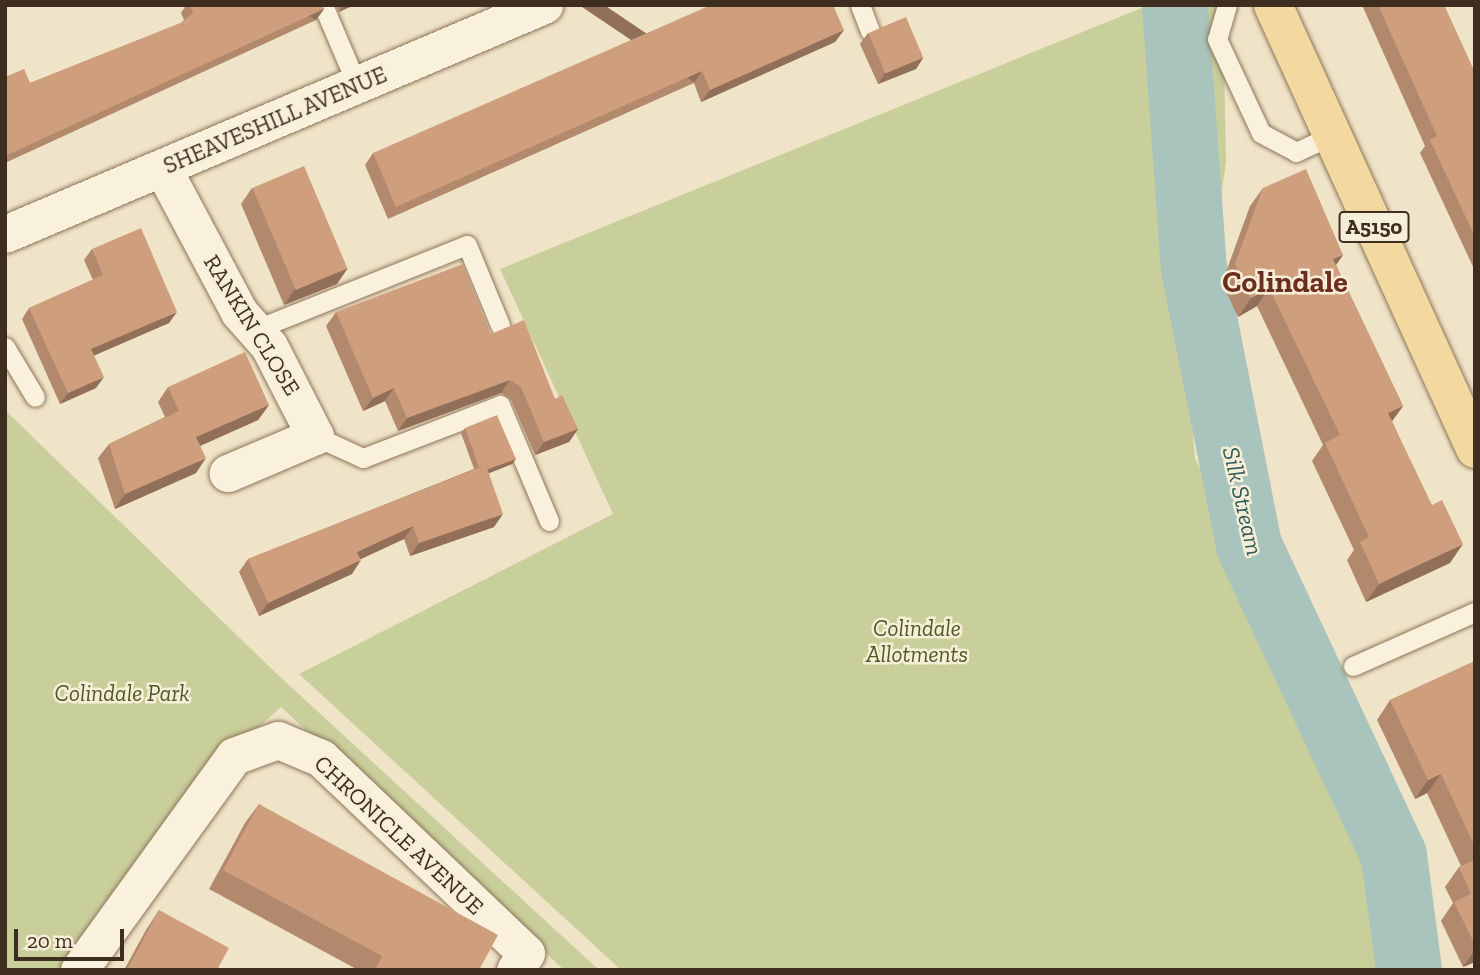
<!DOCTYPE html>
<style>
body{margin:0}
#map{position:relative;width:1480px;height:975px;overflow:hidden;background:#f0e4c8;font-family:"Zilla Slab",serif}
div>[style]{position:absolute}
.green>*{inset:0;background:#c9cf9b}
.river>*{height:66px;margin:-33px;padding:0 33px;transform-origin:33px;border-radius:33px;background:#a9c4bc}
.roads{filter:drop-shadow(0 0 2px #8d765c) drop-shadow(0 0 2px #8d765c)}
.service>*{height:19px;margin:-9.5px;padding:0 9.5px;transform-origin:9.5px;border-radius:9.5px;background:#faf1dc}
.minor>*{height:37px;margin:-18.5px;padding:0 18.5px;transform-origin:18.5px;border-radius:18.5px;background:#faf1dc}
.primary>*{height:38px;margin:-19px;padding:0 19px;transform-origin:19px;border-radius:19px;background:#f3d9a0}
.wall>*{inset:0;background:#b2896c}
.shaded-wall>*{inset:0;background:#916f58;transform-origin:0 0}
.building>*{inset:0;background:#cf9f7d;transform-origin:0 0}
span{translate:-50% -50%;white-space:nowrap;text-align:center;line-height:1.15;-webkit-text-stroke:5px #f7eed8;paint-order:stroke}
.shield-label span{padding:2px 5px;background:#f7eed8;border:2px solid;border-radius:5px;-webkit-text-stroke-width:0}
.shield-label{font-size:21px;color:#3d2e20;font-weight:700}
.street-label{font-size:23px;color:#3d2e20}
.park-label{font-size:23px;color:#4d5a26;font-style:italic}
.water-label{font-size:24px;color:#2f5d5a;font-style:italic}
.district-label{font-size:30px;color:#6b2e1e;font-weight:700}
.frame{position:absolute;inset:0;border:7px solid #3d2e20;pointer-events:none}
.scale{position:absolute;left:14px;top:929px;width:110px;height:32px;box-sizing:border-box;border:4px solid #3d2e20;border-top:0;padding-left:9px;font-size:21px;line-height:24px;white-space:nowrap;color:#3d2e20;-webkit-text-stroke:5px #f7eed8;paint-order:stroke}
</style>
<div id="map">
<div class="green">
<i style="clip-path:polygon(1149px 5px,1156px 5px,1195px 458px,1381px 858px,1399px 970px,621px 970px,299px 674px,613px 514px,500px 269px)"></i>
<i style="clip-path:polygon(1164px 5px,1223px 5px,1226px 161px,1211px 274px,1226px 388px,1264px 533px,1307px 639px,1346px 722px,1416px 836px,1426px 942px,1435px 970px,1405px 970px,1386px 856px,1204px 452px)"></i>
<i style="clip-path:polygon(5px 410px,278px 675px,599px 970px,564px 970px,281px 707px,213px 768px,67px 970px,5px 970px)"></i>
</div>
<div class="river">
<i style="left:1175px;top:5px;width:264px;rotate:85.9deg"></i>
<i style="left:1194px;top:268px;width:283px;rotate:78.8deg"></i>
<i style="left:1249px;top:546px;width:342px;rotate:64.9deg"></i>
<i style="left:1394px;top:856px;width:115px;rotate:82.5deg"></i>
</div>
<div class="roads">
<div class="service">
<i style="left:323px;top:5px;width:87px;rotate:67deg"></i>
<i style="left:860px;top:5px;width:28px;rotate:69deg"></i>
<i style="left:1227px;top:5px;width:35px;rotate:106deg"></i>
<i style="left:1217px;top:39px;width:104px;rotate:64.9deg"></i>
<i style="left:1261px;top:133px;width:40px;rotate:28deg"></i>
<i style="left:1296px;top:152px;width:40px;rotate:-25deg"></i>
<i style="left:254px;top:330px;width:229px;rotate:-21.8deg"></i>
<i style="left:467px;top:245px;width:87px;rotate:67.6deg"></i>
<i style="left:5px;top:347px;width:58px;rotate:59deg"></i>
<i style="left:315px;top:436px;width:53px;rotate:24.6deg"></i>
<i style="left:363px;top:458px;width:147px;rotate:-21.1deg"></i>
<i style="left:500px;top:405px;width:126px;rotate:67.1deg"></i>
<i style="left:1353px;top:666px;width:133px;rotate:-23.9deg"></i>
</div>
<div class="minor">
<i style="left:163px;top:169px;width:162px;rotate:62deg"></i>
<i style="left:239px;top:312px;width:45px;rotate:48.6deg"></i>
<i style="left:269px;top:346px;width:101px;rotate:62.9deg"></i>
<i style="left:315px;top:436px;width:95px;rotate:157deg"></i>
<i style="left:5px;top:234px;width:586px;rotate:-23.02deg"></i>
<i style="left:79px;top:970px;width:264px;rotate:-54.1deg"></i>
<i style="left:234px;top:756px;width:47px;rotate:-20deg"></i>
<i style="left:278px;top:740px;width:47px;rotate:22.7deg"></i>
<i style="left:321px;top:758px;width:283px;rotate:43.6deg"></i>
<i style="left:526px;top:953px;width:20px;rotate:123deg"></i>
</div>
<div class="primary">
<i style="left:1273px;top:5px;width:488px;rotate:65.5deg"></i>
</div>
</div>
<div class="wall">
<i style="clip-path:polygon(186px 5px,322px 5px,324px 9px,316px 20px,5px 163px,5px 77px,30px 83px,181px 23px,184px 20px,181px 13px)"></i>
<i style="clip-path:polygon(336px 5px,354px 5px,339px 12px)"></i>
<i style="clip-path:polygon(1362px 5px,1444px 5px,1475px 73px,1475px 271px,1420px 153px,1425px 146px)"></i>
<i style="clip-path:polygon(844px 30px,835px 42px,701px 102px,694px 83px,388px 219px,365px 165px,373px 153px)"></i>
<i style="clip-path:polygon(868px 33px,923px 58px,916px 69px,878px 84px,860px 44px)"></i>
<i style="clip-path:polygon(252px 188px,337px 284px,284px 305px,241px 204px)"></i>
<i style="clip-path:polygon(1263px 188px,1343px 255px,1336px 265px,1403px 406px,1392px 421px,1450px 563px,1366px 602px,1347px 560px,1354px 550px,1312px 461px,1323px 445px,1257px 306px,1238px 317px,1222px 283px,1250px 206px)"></i>
<i style="clip-path:polygon(92px 249px,169px 323px,94px 355px,96px 388px,60px 404px,22px 319px,29px 308px,93px 280px,84px 260px)"></i>
<i style="clip-path:polygon(336px 312px,491px 334px,555px 399px,578px 429px,569px 442px,535px 455px,511px 400px,501px 393px,398px 431px,385px 401px,363px 411px,326px 326px)"></i>
<i style="clip-path:polygon(168px 387px,269px 405px,258px 420px,200px 446px,196px 473px,115px 509px,98px 458px,109px 444px,165px 417px,158px 402px)"></i>
<i style="clip-path:polygon(465px 428px,516px 459px,512px 464px,489px 473px,494px 527px,410px 556px,404px 539px,360px 559px,352px 574px,259px 616px,239px 572px,248px 559px,474px 469px,461px 433px)"></i>
<i style="clip-path:polygon(1475px 661px,1475px 962px,1463px 967px,1441px 921px,1453px 903px,1445px 887px,1459px 867px,1461px 866px,1427px 793px,1415px 799px,1377px 720px,1390px 700px)"></i>
<i style="clip-path:polygon(259px 804px,479px 970px,358px 970px,209px 889px,245px 823px)"></i>
<i style="clip-path:polygon(159px 910px,217px 970px,124px 970px,146px 930px)"></i>
</div>
<div class="shaded-wall">
<i style="clip-path:polygon(344px 5px,354px 5px,339px 12px)"></i>
<i style="left:324px;top:9px;width:14px;height:351px;rotate:126deg"></i>
<i style="clip-path:polygon(844px 30px,835px 42px,701px 102px,710px 90px)"></i>
<i style="clip-path:polygon(923px 58px,916px 69px,878px 84px,885px 73px)"></i>
<i style="left:702px;top:71px;width:14px;height:335px;rotate:124deg"></i>
<i style="clip-path:polygon(1343px 255px,1330px 273px,1333px 259px)"></i>
<i style="clip-path:polygon(348px 268px,337px 284px,284px 305px,295px 289px)"></i>
<i style="clip-path:polygon(1269px 288px,1257px 306px,1238px 317px,1251px 298px)"></i>
<i style="clip-path:polygon(177px 312px,169px 323px,84px 360px,91px 349px)"></i>
<i style="clip-path:polygon(104px 377px,96px 388px,60px 404px,68px 393px)"></i>
<i style="clip-path:polygon(510px 380px,501px 393px,398px 431px,407px 418px)"></i>
<i style="clip-path:polygon(394px 388px,385px 401px,363px 411px,373px 398px)"></i>
<i style="clip-path:polygon(269px 405px,258px 420px,186px 452px,196px 437px)"></i>
<i style="clip-path:polygon(1403px 406px,1390px 424px,1388px 413px)"></i>
<i style="clip-path:polygon(578px 429px,569px 442px,535px 455px,544px 442px)"></i>
<i style="clip-path:polygon(206px 458px,196px 473px,115px 509px,125px 494px)"></i>
<i style="clip-path:polygon(516px 459px,512px 464px,477px 478px,481px 472px)"></i>
<i style="clip-path:polygon(503px 514px,494px 527px,410px 556px,419px 543px)"></i>
<i style="clip-path:polygon(413px 526px,404px 539px,348px 565px,357px 552px)"></i>
<i style="clip-path:polygon(1463px 544px,1450px 563px,1366px 602px,1379px 584px)"></i>
<i style="clip-path:polygon(361px 560px,352px 574px,259px 616px,268px 603px)"></i>
<i style="clip-path:polygon(1441px 774px,1427px 793px,1415px 799px,1428px 780px)"></i>
<i style="clip-path:polygon(1475px 950px,1475px 962px,1463px 967px)"></i>
</div>
<div class="building">
<i style="clip-path:polygon(190px 5px,322px 5px,324px 9px,5px 156px,5px 77px,24px 69px,30px 83px,181px 23px,193px 13px)"></i>
<i style="clip-path:polygon(711px 5px,833px 5px,844px 30px,710px 90px,702px 71px,396px 207px,373px 153px)"></i>
<i style="clip-path:polygon(1378px 5px,1444px 5px,1475px 73px,1475px 237px,1430px 140px,1437px 136px)"></i>
<i style="left:906px;top:17px;width:44px;height:41px;rotate:67deg"></i>
<i style="left:304px;top:166px;width:111px;height:56px;rotate:67deg"></i>
<i style="clip-path:polygon(1306px 169px,1343px 255px,1333px 259px,1403px 406px,1388px 413px,1432px 505px,1442px 500px,1463px 544px,1379px 584px,1360px 542px,1369px 537px,1325px 443px,1340px 435px,1269px 288px,1251px 298px,1235px 264px,1263px 188px)"></i>
<i style="clip-path:polygon(141px 228px,177px 312px,91px 349px,104px 377px,68px 393px,29px 308px,103px 275px,92px 249px)"></i>
<i style="clip-path:polygon(463px 264px,491px 334px,524px 320px,555px 399px,562px 395px,578px 429px,544px 442px,521px 387px,510px 380px,407px 418px,394px 388px,373px 398px,336px 312px)"></i>
<i style="clip-path:polygon(245px 352px,269px 405px,196px 437px,206px 458px,125px 494px,109px 444px,179px 411px,168px 387px)"></i>
<i style="clip-path:polygon(497px 415px,516px 459px,488px 469px,486px 465px,479px 467px,465px 428px)"></i>
<i style="clip-path:polygon(486px 465px,503px 514px,419px 543px,413px 526px,357px 552px,361px 560px,268px 603px,248px 559px)"></i>
<i style="clip-path:polygon(1475px 661px,1475px 847px,1441px 774px,1428px 780px,1390px 700px)"></i>
<i style="clip-path:polygon(259px 804px,498px 935px,479px 970px,375px 970px,382px 956px,223px 870px)"></i>
<i style="clip-path:polygon(1475px 860px,1475px 945px,1454px 902px,1471px 894px,1459px 867px)"></i>
<i style="clip-path:polygon(159px 910px,229px 948px,217px 970px,127px 970px)"></i>
</div>
<div class="shield-label">
<span style="left:1374px;top:227px">A5150</span>
</div>
<div class="street-label">
<span style="left:275px;top:120px;rotate:-23deg">SHEAVESHILL AVENUE</span>
<span style="left:252px;top:325px;rotate:58deg">RANKIN CLOSE</span>
<span style="left:399px;top:835px;rotate:43deg">CHRONICLE AVENUE</span>
</div>
<div class="park-label">
<span style="left:917px;top:641px">Colindale<br>Allotments</span>
<span style="left:122px;top:693px">Colindale Park</span>
</div>
<div class="water-label">
<span style="left:1243px;top:501px;rotate:77deg">Silk Stream</span>
</div>
<div class="district-label">
<span style="left:1285px;top:282px">Colindale</span>
</div>
<div class="frame"></div>
<div class="scale">20 m</div>
</div>
